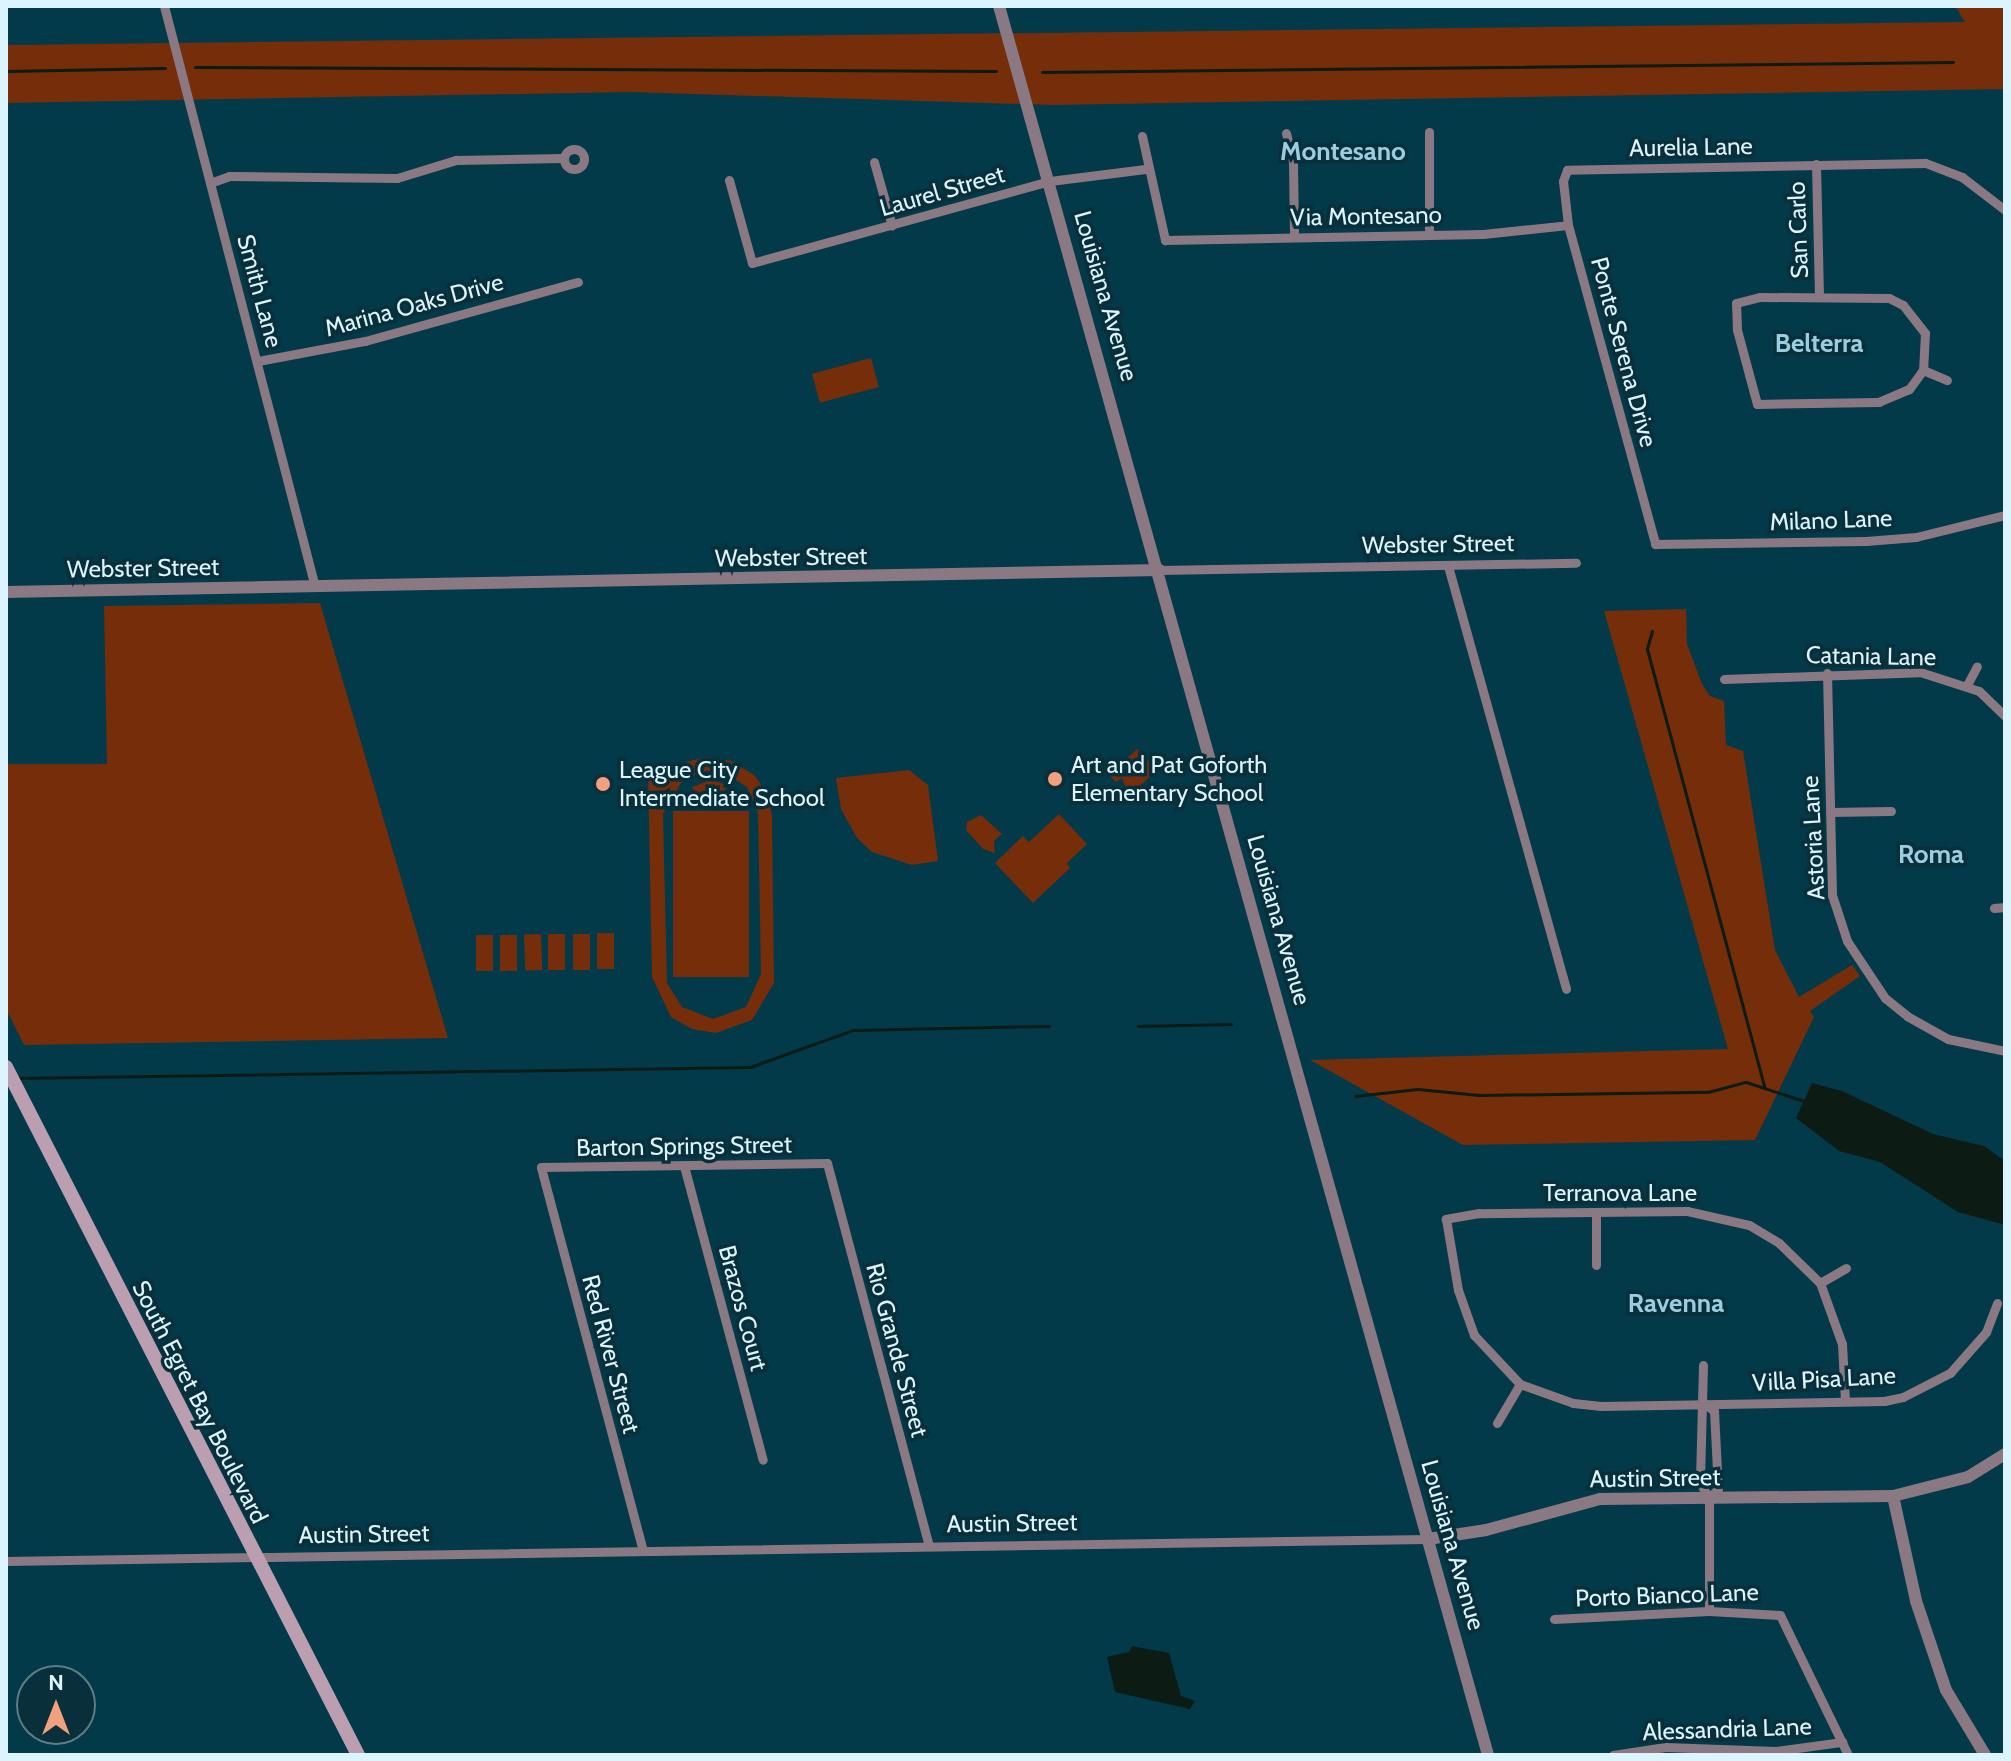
<!DOCTYPE html>
<style>
body{margin:0}
#map{position:relative;width:2011px;height:1761px;overflow:hidden;background:#033a49;font-family:Cabin,sans-serif}
div>[style]{position:absolute}
.green>*{inset:0;background:#752d0a;transform-origin:0 0}
.water>*{inset:0;background:#0c1b14}
.stream>*{height:3px;margin:-1.5px;padding:0 1.5px;transform-origin:1.5px;border-radius:1.5px;background:#0c1b14}
.minor>*{height:9px;margin:-4.5px;padding:0 4.5px;transform-origin:4.5px;border-radius:4.5px;background:#8a7983}
.minor>.ring{margin:-4.5px;padding:0;box-sizing:content-box;background:none;border:9px solid #8a7983;border-radius:50%}
.tertiary>*{height:12px;margin:-6px;padding:0 6px;transform-origin:6px;border-radius:6px;background:#8a7983}
.secondary>*{height:14px;margin:-7px;padding:0 7px;transform-origin:7px;border-radius:7px;background:#bb9fb0}
.dots>*{width:22px;height:22px;translate:-50% -50%;box-sizing:border-box;border:4px solid #082f3a;border-radius:50%}
span{translate:-50% -50%;white-space:nowrap;text-align:center;line-height:1.15;-webkit-text-stroke:7px #082f3a;paint-order:stroke}
.street-label{font-size:24px;color:#dbf4fd}
.poi-label{font-size:24px;color:#dbf4fd}
.left{translate:0 -50%;text-align:left}
.neighbourhood-label{font-size:26px;color:#9bcddf;font-weight:700}
.frame{position:absolute;inset:0;border:8px solid #dbf4fd;pointer-events:none}
.north{position:absolute;left:16px;top:1665px;width:80px;height:80px;box-sizing:border-box;background:#082f3a;border:2px solid #5c7e88;border-radius:50%;rotate:0deg;font-size:22px;font-weight:700;line-height:32px;text-align:center;color:#dbf4fd}
.north::after{content:'';display:block;margin:auto;width:28px;height:36px;background:#f2a080;clip-path:polygon(50% 0,100% 100%,50% 72%,0 100%)}
</style>
<div id="map">
<div class="green">
<i style="clip-path:polygon(1955px 6px,2005px 6px,2005px 89px,1053px 105px,629px 92px,6px 103px,6px 45px,1965px 22px)"></i>
<i style="left:871px;top:358px;width:30px;height:61px;rotate:75deg"></i>
<i style="clip-path:polygon(320px 603px,448px 1038px,24px 1045px,6px 1009px,6px 721px,7px 764px,107px 764px,104px 606px)"></i>
<i style="clip-path:polygon(1686px 609px,1687px 644px,1702px 684px,1710px 696px,1724px 701px,1726px 745px,1743px 751px,1775px 950px,1799px 997px,1852px 965px,1860px 976px,1810px 1011px,1814px 1017px,1755px 1140px,1463px 1145px,1310px 1060px,1728px 1049px,1604px 611px)"></i>
<i style="clip-path:polygon(1137px 749px,1157px 770px,1129px 796px,1122px 778px,1116px 782px,1109px 775px)"></i>
<i style="clip-path:polygon(evenodd,706px 757px,732px 761px,754px 775px,767px 793px,772px 816px,774px 983px,752px 1020px,716px 1033px,692px 1029px,671px 1017px,652px 977px,648px 770px,662px 770px,663px 779px,686px 762px,706px 757px,723px 772px,747px 787px,758px 812px,761px 974px,746px 1007px,713px 1019px,682px 1007px,667px 983px,663px 814px,682px 781px,705px 771px,723px 772px)"></i>
<i style="clip-path:polygon(909px 770px,928px 785px,938px 861px,912px 865px,872px 852px,857px 838px,841px 809px,836px 778px)"></i>
<i style="clip-path:polygon(705px 775px,727px 786px,721px 797px,710px 800px,695px 794px,692px 787px,705px 782px)"></i>
<i style="left:749px;top:811px;width:166px;height:76px;rotate:90deg"></i>
<i style="clip-path:polygon(1059px 814px,1087px 844px,1067px 863px,1070px 868px,1033px 903px,995px 863px,1023px 836px,1029px 842px)"></i>
<i style="clip-path:polygon(981px 815px,1002px 834px,994px 841px,995px 853px,983px 849px,966px 830px,967px 822px)"></i>
<i style="left:614px;top:933px;width:36px;height:17px;rotate:90deg"></i>
<i style="left:541px;top:934px;width:36px;height:17px;rotate:88deg"></i>
<i style="left:548px;top:934px;width:17px;height:36px"></i>
<i style="left:573px;top:934px;width:17px;height:36px"></i>
<i style="left:493px;top:935px;width:36px;height:17px;rotate:90deg"></i>
<i style="left:500px;top:935px;width:17px;height:36px"></i>
</div>
<div class="water">
<i style="clip-path:polygon(1812px 1083px,1842px 1091px,1933px 1134px,1984px 1146px,2005px 1161px,2005px 1225px,1958px 1212px,1880px 1162px,1839px 1151px,1796px 1118px)"></i>
<i style="clip-path:polygon(1132px 1646px,1169px 1653px,1181px 1696px,1195px 1701px,1190px 1709px,1115px 1692px,1107px 1657px,1129px 1652px)"></i>
</div>
<div class="stream">
<i style="left:195px;top:67px;width:801px;rotate:0.29deg"></i>
<i style="left:6px;top:71px;width:159px;rotate:-1.1deg"></i>
<i style="left:1042px;top:72px;width:911px;rotate:-0.63deg"></i>
<i style="left:1652px;top:631px;width:19px;rotate:106deg"></i>
<i style="left:1647px;top:649px;width:453px;rotate:75deg"></i>
<i style="left:1138px;top:1026px;width:93px;rotate:-1.2deg"></i>
<i style="left:18px;top:1078px;width:732px;rotate:-0.86deg"></i>
<i style="left:750px;top:1067px;width:109px;rotate:-19.8deg"></i>
<i style="left:853px;top:1030px;width:196px;rotate:-1.2deg"></i>
<i style="left:1355px;top:1096px;width:63px;rotate:-6.3deg"></i>
<i style="left:1418px;top:1089px;width:61px;rotate:5.6deg"></i>
<i style="left:1479px;top:1095px;width:229px;rotate:-0.8deg"></i>
<i style="left:1708px;top:1092px;width:39px;rotate:-15deg"></i>
<i style="left:1746px;top:1082px;width:64px;rotate:18.2deg"></i>
</div>
<div class="minor">
<i style="left:164px;top:6px;width:600px;rotate:75.43deg"></i>
<i style="left:1286px;top:133px;width:30px;rotate:76deg"></i>
<i style="left:1293px;top:162px;width:75px;rotate:89.2deg"></i>
<i style="left:1142px;top:136px;width:107px;rotate:77.5deg"></i>
<i style="left:1165px;top:240px;width:318px;rotate:-1.1deg"></i>
<i style="left:1483px;top:234px;width:85px;rotate:-6deg"></i>
<i class="ring" style="left:564px;top:149px;width:11px;height:11px"></i>
<i style="left:874px;top:162px;width:66px;rotate:74.3deg"></i>
<i style="left:1816px;top:164px;width:132px;rotate:88.7deg"></i>
<i style="left:729px;top:180px;width:86px;rotate:74.5deg"></i>
<i style="left:752px;top:263px;width:309px;rotate:-15.4deg"></i>
<i style="left:1050px;top:181px;width:96px;rotate:-7.2deg"></i>
<i style="left:210px;top:183px;width:20px;rotate:-20deg"></i>
<i style="left:229px;top:176px;width:168px;rotate:0.7deg"></i>
<i style="left:397px;top:178px;width:62px;rotate:-17deg"></i>
<i style="left:456px;top:160px;width:107px;rotate:-1.1deg"></i>
<i style="left:2005px;top:210px;width:54px;rotate:-142.5deg"></i>
<i style="left:1962px;top:177px;width:40px;rotate:-159deg"></i>
<i style="left:1925px;top:163px;width:358px;rotate:178.9deg"></i>
<i style="left:1567px;top:170px;width:12px;rotate:110deg"></i>
<i style="left:1563px;top:181px;width:44px;rotate:83.5deg"></i>
<i style="left:1568px;top:225px;width:331px;rotate:74.7deg"></i>
<i style="left:1655px;top:544px;width:211px;rotate:-0.8deg"></i>
<i style="left:1866px;top:541px;width:50px;rotate:-4.6deg"></i>
<i style="left:1916px;top:537px;width:92px;rotate:-13.9deg"></i>
<i style="left:1429px;top:235px;width:103px;rotate:-90deg"></i>
<i style="left:258px;top:361px;width:109px;rotate:-10.6deg"></i>
<i style="left:365px;top:341px;width:221px;rotate:-15.5deg"></i>
<i style="left:1923px;top:370px;width:24px;rotate:126deg"></i>
<i style="left:1909px;top:389px;width:33px;rotate:157deg"></i>
<i style="left:1879px;top:402px;width:122px;rotate:179.1deg"></i>
<i style="left:1757px;top:404px;width:77px;rotate:-105.1deg"></i>
<i style="left:1737px;top:330px;width:27px;rotate:-92deg"></i>
<i style="left:1736px;top:303px;width:25px;rotate:-14deg"></i>
<i style="left:1760px;top:297px;width:129px;rotate:0.4deg"></i>
<i style="left:1889px;top:298px;width:16px;rotate:27deg"></i>
<i style="left:1903px;top:305px;width:36px;rotate:52deg"></i>
<i style="left:1925px;top:333px;width:37px;rotate:93deg"></i>
<i style="left:1923px;top:370px;width:26px;rotate:23deg"></i>
<i style="left:1448px;top:566px;width:439px;rotate:74.4deg"></i>
<i style="left:1160px;top:570px;width:416px;rotate:-1deg"></i>
<i style="left:1827px;top:673px;width:222px;rotate:88.7deg"></i>
<i style="left:1832px;top:895px;width:48px;rotate:71.9deg"></i>
<i style="left:1847px;top:941px;width:69px;rotate:56.3deg"></i>
<i style="left:1885px;top:998px;width:28px;rotate:39deg"></i>
<i style="left:1907px;top:1016px;width:47px;rotate:29.3deg"></i>
<i style="left:1948px;top:1039px;width:58px;rotate:11.9deg"></i>
<i style="left:1724px;top:679px;width:196px;rotate:-2deg"></i>
<i style="left:1920px;top:672px;width:62px;rotate:17.9deg"></i>
<i style="left:1979px;top:691px;width:36px;rotate:44deg"></i>
<i style="left:1967px;top:685px;width:21px;rotate:-62deg"></i>
<i style="left:1830px;top:812px;width:61px;rotate:-0.9deg"></i>
<i style="left:1994px;top:908px;width:11px;rotate:-5deg"></i>
<i style="left:684px;top:1166px;width:304px;rotate:75deg"></i>
<i style="left:1596px;top:1212px;width:53px;rotate:90deg"></i>
<i style="left:1820px;top:1283px;width:30px;rotate:-30deg"></i>
<i style="left:1703px;top:1365px;width:118px;rotate:91.5deg"></i>
<i style="left:1700px;top:1483px;width:17px;rotate:59deg"></i>
<i style="left:1709px;top:1498px;width:113px;rotate:90deg"></i>
<i style="left:1845px;top:1401px;width:57px;rotate:-93deg"></i>
<i style="left:1842px;top:1344px;width:65px;rotate:-109.8deg"></i>
<i style="left:1820px;top:1283px;width:57px;rotate:-135.7deg"></i>
<i style="left:1779px;top:1243px;width:35px;rotate:-149deg"></i>
<i style="left:1749px;top:1225px;width:64px;rotate:-167.3deg"></i>
<i style="left:1687px;top:1211px;width:208px;rotate:179.4deg"></i>
<i style="left:1479px;top:1213px;width:34px;rotate:170deg"></i>
<i style="left:1446px;top:1219px;width:72px;rotate:80.4deg"></i>
<i style="left:1458px;top:1290px;width:48px;rotate:70.4deg"></i>
<i style="left:1474px;top:1335px;width:67px;rotate:46.8deg"></i>
<i style="left:1520px;top:1384px;width:56px;rotate:19.7deg"></i>
<i style="left:1573px;top:1403px;width:28px;rotate:6deg"></i>
<i style="left:1601px;top:1406px;width:283px;rotate:-1deg"></i>
<i style="left:1884px;top:1401px;width:19px;rotate:-12deg"></i>
<i style="left:1903px;top:1397px;width:53px;rotate:-27.1deg"></i>
<i style="left:1950px;top:1373px;width:55px;rotate:-48.7deg"></i>
<i style="left:1986px;top:1332px;width:31px;rotate:-69deg"></i>
<i style="left:1704px;top:1403px;width:13px;rotate:39deg"></i>
<i style="left:1714px;top:1411px;width:78px;rotate:87.1deg"></i>
<i style="left:1718px;top:1489px;width:13px;rotate:135deg"></i>
<i style="left:1497px;top:1423px;width:45px;rotate:-59.5deg"></i>
<i style="left:643px;top:1551px;width:397px;rotate:-104.9deg"></i>
<i style="left:541px;top:1167px;width:286px;rotate:-0.8deg"></i>
<i style="left:827px;top:1163px;width:396px;rotate:75.1deg"></i>
<i style="left:6px;top:1561px;width:1422px;rotate:-0.89deg"></i>
<i style="left:1554px;top:1619px;width:155px;rotate:-3deg"></i>
<i style="left:1709px;top:1611px;width:71px;rotate:3.2deg"></i>
<i style="left:1780px;top:1615px;width:156px;rotate:64.1deg"></i>
<i style="left:1613px;top:1755px;width:53px;rotate:-8.7deg"></i>
<i style="left:1665px;top:1747px;width:111px;rotate:2.1deg"></i>
<i style="left:1776px;top:1751px;width:67px;rotate:-7.8deg"></i>
</div>
<div class="tertiary">
<i style="left:999px;top:6px;width:1816px;rotate:74.38deg"></i>
<i style="left:6px;top:592px;width:1154px;rotate:-1.09deg"></i>
<i style="left:1893px;top:1496px;width:107px;rotate:77.6deg"></i>
<i style="left:1916px;top:1601px;width:94px;rotate:71.4deg"></i>
<i style="left:1946px;top:1690px;width:76px;rotate:59deg"></i>
<i style="left:1428px;top:1539px;width:59px;rotate:-8.8deg"></i>
<i style="left:1486px;top:1530px;width:118px;rotate:-15.2deg"></i>
<i style="left:1600px;top:1499px;width:293px;rotate:-0.6deg"></i>
<i style="left:1893px;top:1496px;width:77px;rotate:-14.2deg"></i>
<i style="left:1968px;top:1477px;width:44px;rotate:-31.9deg"></i>
</div>
<div class="secondary">
<i style="left:6px;top:1067px;width:773px;rotate:62.9deg"></i>
</div>
<div class="dots">
<i style="left:1055px;top:779px;background:#f2a080"></i>
<i style="left:603px;top:784px;background:#f2a080"></i>
</div>
<div class="street-label">
<span style="left:1691px;top:147px;rotate:-1deg">Aurelia Lane</span>
<span style="left:942px;top:191px;rotate:-16deg">Laurel Street</span>
<span style="left:1366px;top:216px;rotate:-1deg">Via Montesano</span>
<span style="left:1798px;top:230px;rotate:-92deg">San Carlo</span>
<span style="left:260px;top:291px;rotate:75deg">Smith Lane</span>
<span style="left:1106px;top:296px;rotate:74deg">Louisiana Avenue</span>
<span style="left:414px;top:305px;rotate:-15deg">Marina Oaks Drive</span>
<span style="left:1624px;top:352px;rotate:75deg">Ponte Serena Drive</span>
<span style="left:1831px;top:520px;rotate:-2deg">Milano Lane</span>
<span style="left:1438px;top:544px;rotate:-1deg">Webster Street</span>
<span style="left:791px;top:557px;rotate:-1deg">Webster Street</span>
<span style="left:143px;top:568px;rotate:-1deg">Webster Street</span>
<span style="left:1871px;top:656px;rotate:1deg">Catania Lane</span>
<span style="left:1813px;top:838px;rotate:-93deg">Astoria Lane</span>
<span style="left:1279px;top:920px;rotate:74deg">Louisiana Avenue</span>
<span style="left:684px;top:1146px;rotate:-1deg">Barton Springs Street</span>
<span style="left:1620px;top:1193px">Terranova Lane</span>
<span style="left:743px;top:1308px;rotate:75deg">Brazos Court</span>
<span style="left:897px;top:1350px;rotate:75deg">Rio Grande Street</span>
<span style="left:611px;top:1354px;rotate:75deg">Red River Street</span>
<span style="left:1824px;top:1379px;rotate:-3deg">Villa Pisa Lane</span>
<span style="left:200px;top:1402px;rotate:63deg">South Egret Bay Boulevard</span>
<span style="left:1655px;top:1478px;rotate:-1deg">Austin Street</span>
<span style="left:1012px;top:1523px;rotate:-1deg">Austin Street</span>
<span style="left:364px;top:1534px;rotate:-1deg">Austin Street</span>
<span style="left:1453px;top:1545px;rotate:74deg">Louisiana Avenue</span>
<span style="left:1667px;top:1595px;rotate:-2deg">Porto Bianco Lane</span>
<span style="left:1727px;top:1729px;rotate:-2deg">Alessandria Lane</span>
</div>
<div class="poi-label">
<span class="left" style="left:1071px;top:779px">Art and Pat Goforth<br>Elementary School</span>
<span class="left" style="left:619px;top:784px">League City<br>Intermediate School</span>
</div>
<div class="neighbourhood-label">
<span style="left:1343px;top:152px">Montesano</span>
<span style="left:1819px;top:344px">Belterra</span>
<span style="left:1931px;top:855px">Roma</span>
<span style="left:1676px;top:1304px">Ravenna</span>
</div>
<div class="frame"></div>
<div class="north">N</div>
</div>
